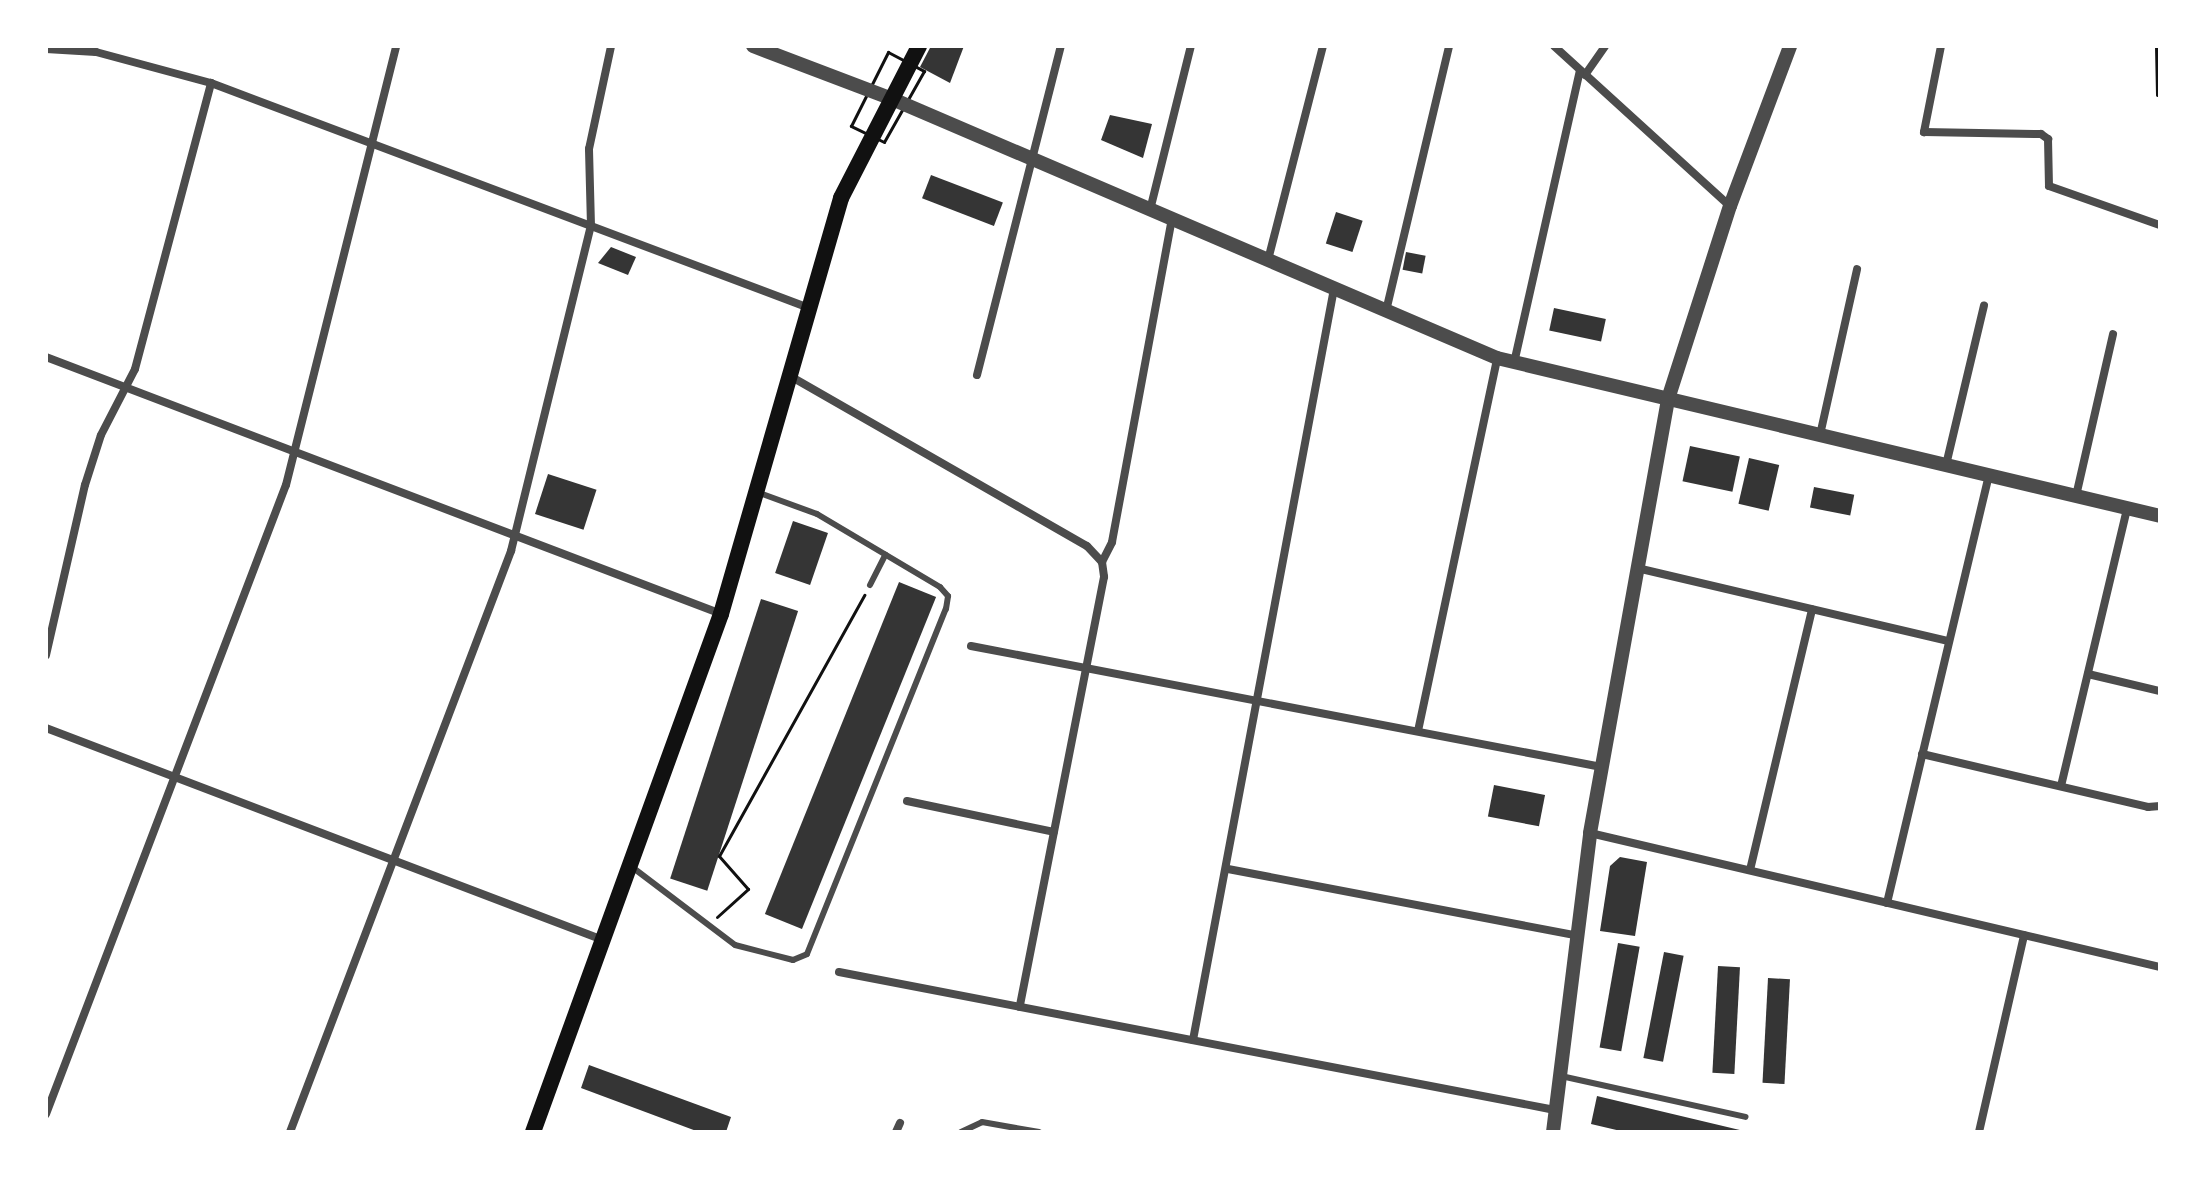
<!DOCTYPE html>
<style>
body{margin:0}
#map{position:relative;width:2206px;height:1178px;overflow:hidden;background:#fff;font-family:Roboto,sans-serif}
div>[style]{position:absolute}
.building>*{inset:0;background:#353535;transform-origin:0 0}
.path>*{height:3px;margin:-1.5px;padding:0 1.5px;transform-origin:1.5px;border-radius:1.5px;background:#111}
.service>*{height:6px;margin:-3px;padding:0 3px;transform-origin:3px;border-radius:3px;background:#4c4c4c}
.minor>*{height:8px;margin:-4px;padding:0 4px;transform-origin:4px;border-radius:4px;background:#4c4c4c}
.tertiary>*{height:14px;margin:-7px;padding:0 7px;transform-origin:7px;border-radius:7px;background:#4c4c4c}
.secondary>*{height:16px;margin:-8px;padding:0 8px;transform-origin:8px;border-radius:8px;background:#111}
span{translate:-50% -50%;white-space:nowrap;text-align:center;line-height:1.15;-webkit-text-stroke:7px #fff;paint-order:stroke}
.frame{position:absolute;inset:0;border:48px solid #fff;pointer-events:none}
</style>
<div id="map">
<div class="building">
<i style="clip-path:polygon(931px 46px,964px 46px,950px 83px,920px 67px)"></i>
<i style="clip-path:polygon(1110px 115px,1152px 124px,1143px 158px,1101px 140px)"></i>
<i style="left:931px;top:175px;width:77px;height:25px;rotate:21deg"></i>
<i style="left:1336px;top:212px;width:28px;height:33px;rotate:18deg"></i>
<i style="clip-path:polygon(611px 247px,636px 257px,628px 275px,598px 263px)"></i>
<i style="left:1406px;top:252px;width:20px;height:18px;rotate:11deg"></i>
<i style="left:1554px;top:308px;width:53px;height:23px;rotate:12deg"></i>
<i style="left:1690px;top:446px;width:51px;height:36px;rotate:12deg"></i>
<i style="left:1749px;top:458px;width:31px;height:47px;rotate:13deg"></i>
<i style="left:548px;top:474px;width:51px;height:42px;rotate:18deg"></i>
<i style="left:1814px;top:487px;width:41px;height:21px;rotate:11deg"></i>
<i style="left:793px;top:521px;width:37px;height:55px;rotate:19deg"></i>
<i style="left:899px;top:582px;width:40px;height:358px;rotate:22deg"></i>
<i style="left:761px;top:599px;width:39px;height:294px;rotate:18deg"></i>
<i style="left:1494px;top:785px;width:52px;height:32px;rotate:11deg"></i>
<i style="clip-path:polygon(1620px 857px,1647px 862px,1635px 936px,1600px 931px,1610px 866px)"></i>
<i style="left:1618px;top:943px;width:22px;height:106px;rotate:10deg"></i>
<i style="left:1664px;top:952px;width:20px;height:108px;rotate:11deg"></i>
<i style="left:1718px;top:966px;width:22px;height:107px;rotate:3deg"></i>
<i style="left:1768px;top:978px;width:22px;height:105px;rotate:3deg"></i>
<i style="clip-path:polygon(589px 1065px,731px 1117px,726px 1132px,699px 1132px,581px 1088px)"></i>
<i style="clip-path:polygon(1597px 1096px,1744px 1131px,1744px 1132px,1625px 1132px,1591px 1124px)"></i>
</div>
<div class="path">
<i style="left:2156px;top:46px;width:49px;rotate:88.8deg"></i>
<i style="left:888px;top:52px;width:41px;rotate:27.8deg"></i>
<i style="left:924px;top:71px;width:81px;rotate:119.4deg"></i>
<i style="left:884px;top:142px;width:37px;rotate:-154deg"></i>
<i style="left:851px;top:126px;width:83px;rotate:-63.4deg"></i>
<i style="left:717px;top:917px;width:42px;rotate:-42.1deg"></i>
<i style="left:748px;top:889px;width:44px;rotate:-131.3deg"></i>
<i style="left:719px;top:856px;width:299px;rotate:-60.9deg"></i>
</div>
<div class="service">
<i style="left:870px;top:585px;width:34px;rotate:-63deg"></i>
<i style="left:632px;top:867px;width:129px;rotate:37.1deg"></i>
<i style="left:735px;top:945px;width:60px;rotate:14.5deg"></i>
<i style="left:793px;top:960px;width:15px;rotate:-23deg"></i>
<i style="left:807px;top:954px;width:372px;rotate:-68.1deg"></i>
<i style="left:946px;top:609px;width:13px;rotate:-81deg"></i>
<i style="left:948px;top:596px;width:12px;rotate:-132deg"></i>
<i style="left:940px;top:587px;width:143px;rotate:-149.3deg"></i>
<i style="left:817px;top:514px;width:64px;rotate:-159.9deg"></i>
<i style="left:1561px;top:1076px;width:189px;rotate:12.5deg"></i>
<i style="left:961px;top:1132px;width:23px;rotate:-25deg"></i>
<i style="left:982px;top:1122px;width:58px;rotate:10deg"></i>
</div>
<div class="minor">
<i style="left:1554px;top:46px;width:238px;rotate:42.3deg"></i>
<i style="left:1941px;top:46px;width:88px;rotate:101.2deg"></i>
<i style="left:1924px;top:132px;width:117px;rotate:1deg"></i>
<i style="left:2041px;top:134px;width:9px;rotate:36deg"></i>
<i style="left:2048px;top:139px;width:47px;rotate:88.8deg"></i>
<i style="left:2049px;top:186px;width:118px;rotate:19.4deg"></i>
<i style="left:46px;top:49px;width:50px;rotate:3.4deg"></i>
<i style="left:96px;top:52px;width:119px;rotate:15.1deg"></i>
<i style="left:211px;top:83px;width:639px;rotate:20.62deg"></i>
<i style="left:1585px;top:75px;width:35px;rotate:-55deg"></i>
<i style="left:1150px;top:210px;width:169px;rotate:-76deg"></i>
<i style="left:1268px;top:260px;width:221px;rotate:-75.6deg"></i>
<i style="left:1386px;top:311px;width:272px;rotate:-76.6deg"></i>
<i style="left:46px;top:357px;width:722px;rotate:20.84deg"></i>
<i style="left:1514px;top:363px;width:300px;rotate:-77.3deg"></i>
<i style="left:977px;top:375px;width:340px;rotate:-75.7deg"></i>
<i style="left:790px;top:376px;width:342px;rotate:29.8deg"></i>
<i style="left:1087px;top:546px;width:22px;rotate:47deg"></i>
<i style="left:1102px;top:562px;width:15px;rotate:82deg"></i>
<i style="left:1104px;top:577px;width:438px;rotate:101.1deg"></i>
<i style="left:1820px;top:435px;width:170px;rotate:-77.4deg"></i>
<i style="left:1946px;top:465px;width:164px;rotate:-76.6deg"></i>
<i style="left:2076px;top:496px;width:166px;rotate:-77.1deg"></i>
<i style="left:1102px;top:562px;width:22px;rotate:-63deg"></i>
<i style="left:1112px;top:542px;width:329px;rotate:-79.5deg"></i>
<i style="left:1637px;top:568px;width:320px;rotate:13.2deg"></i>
<i style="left:971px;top:646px;width:642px;rotate:10.86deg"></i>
<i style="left:46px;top:655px;width:174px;rotate:-77.1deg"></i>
<i style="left:85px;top:485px;width:52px;rotate:-72.3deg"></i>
<i style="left:101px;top:435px;width:74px;rotate:-62.7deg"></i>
<i style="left:135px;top:369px;width:296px;rotate:-75.1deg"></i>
<i style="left:2088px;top:674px;width:74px;rotate:13.3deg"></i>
<i style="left:46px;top:728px;width:596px;rotate:20.84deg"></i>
<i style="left:1418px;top:731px;width:381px;rotate:-78deg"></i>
<i style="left:1922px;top:754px;width:232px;rotate:13.2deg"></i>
<i style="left:2148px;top:807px;width:12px;rotate:-5deg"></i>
<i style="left:2061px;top:786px;width:286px;rotate:-76.6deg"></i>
<i style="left:907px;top:801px;width:150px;rotate:11.9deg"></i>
<i style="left:1590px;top:833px;width:586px;rotate:13.23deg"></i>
<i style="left:1228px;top:869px;width:353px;rotate:10.8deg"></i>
<i style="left:1750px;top:870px;width:268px;rotate:-76.6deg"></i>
<i style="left:1887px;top:903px;width:440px;rotate:-76.6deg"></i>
<i style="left:839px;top:972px;width:729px;rotate:10.91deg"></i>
<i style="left:1193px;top:1040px;width:764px;rotate:-79.37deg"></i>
<i style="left:46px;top:1114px;width:673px;rotate:-69.12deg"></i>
<i style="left:286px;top:485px;width:453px;rotate:-75.9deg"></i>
<i style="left:290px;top:1132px;width:622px;rotate:-69.17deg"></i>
<i style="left:511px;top:551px;width:335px;rotate:-76.2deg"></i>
<i style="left:591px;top:226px;width:77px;rotate:-91.5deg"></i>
<i style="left:589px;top:149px;width:105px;rotate:-77.9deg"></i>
<i style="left:896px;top:1132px;width:10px;rotate:-66deg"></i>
<i style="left:1979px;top:1132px;width:202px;rotate:-77.1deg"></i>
</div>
<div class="tertiary">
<i style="left:753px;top:46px;width:147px;rotate:20.8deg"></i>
<i style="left:890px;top:98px;width:660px;rotate:23.19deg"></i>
<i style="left:1497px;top:358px;width:682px;rotate:13.4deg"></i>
<i style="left:1553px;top:1132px;width:301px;rotate:-82.9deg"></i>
<i style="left:1590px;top:833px;width:441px;rotate:-79.8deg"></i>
<i style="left:1668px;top:399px;width:203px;rotate:-72.2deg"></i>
<i style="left:1730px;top:206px;width:171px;rotate:-69.4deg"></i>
</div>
<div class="secondary">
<i style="left:533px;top:1132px;width:551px;rotate:-70.05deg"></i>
<i style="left:721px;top:614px;width:433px;rotate:-73.9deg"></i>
<i style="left:841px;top:198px;width:171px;rotate:-62.8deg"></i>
</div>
<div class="frame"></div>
</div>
